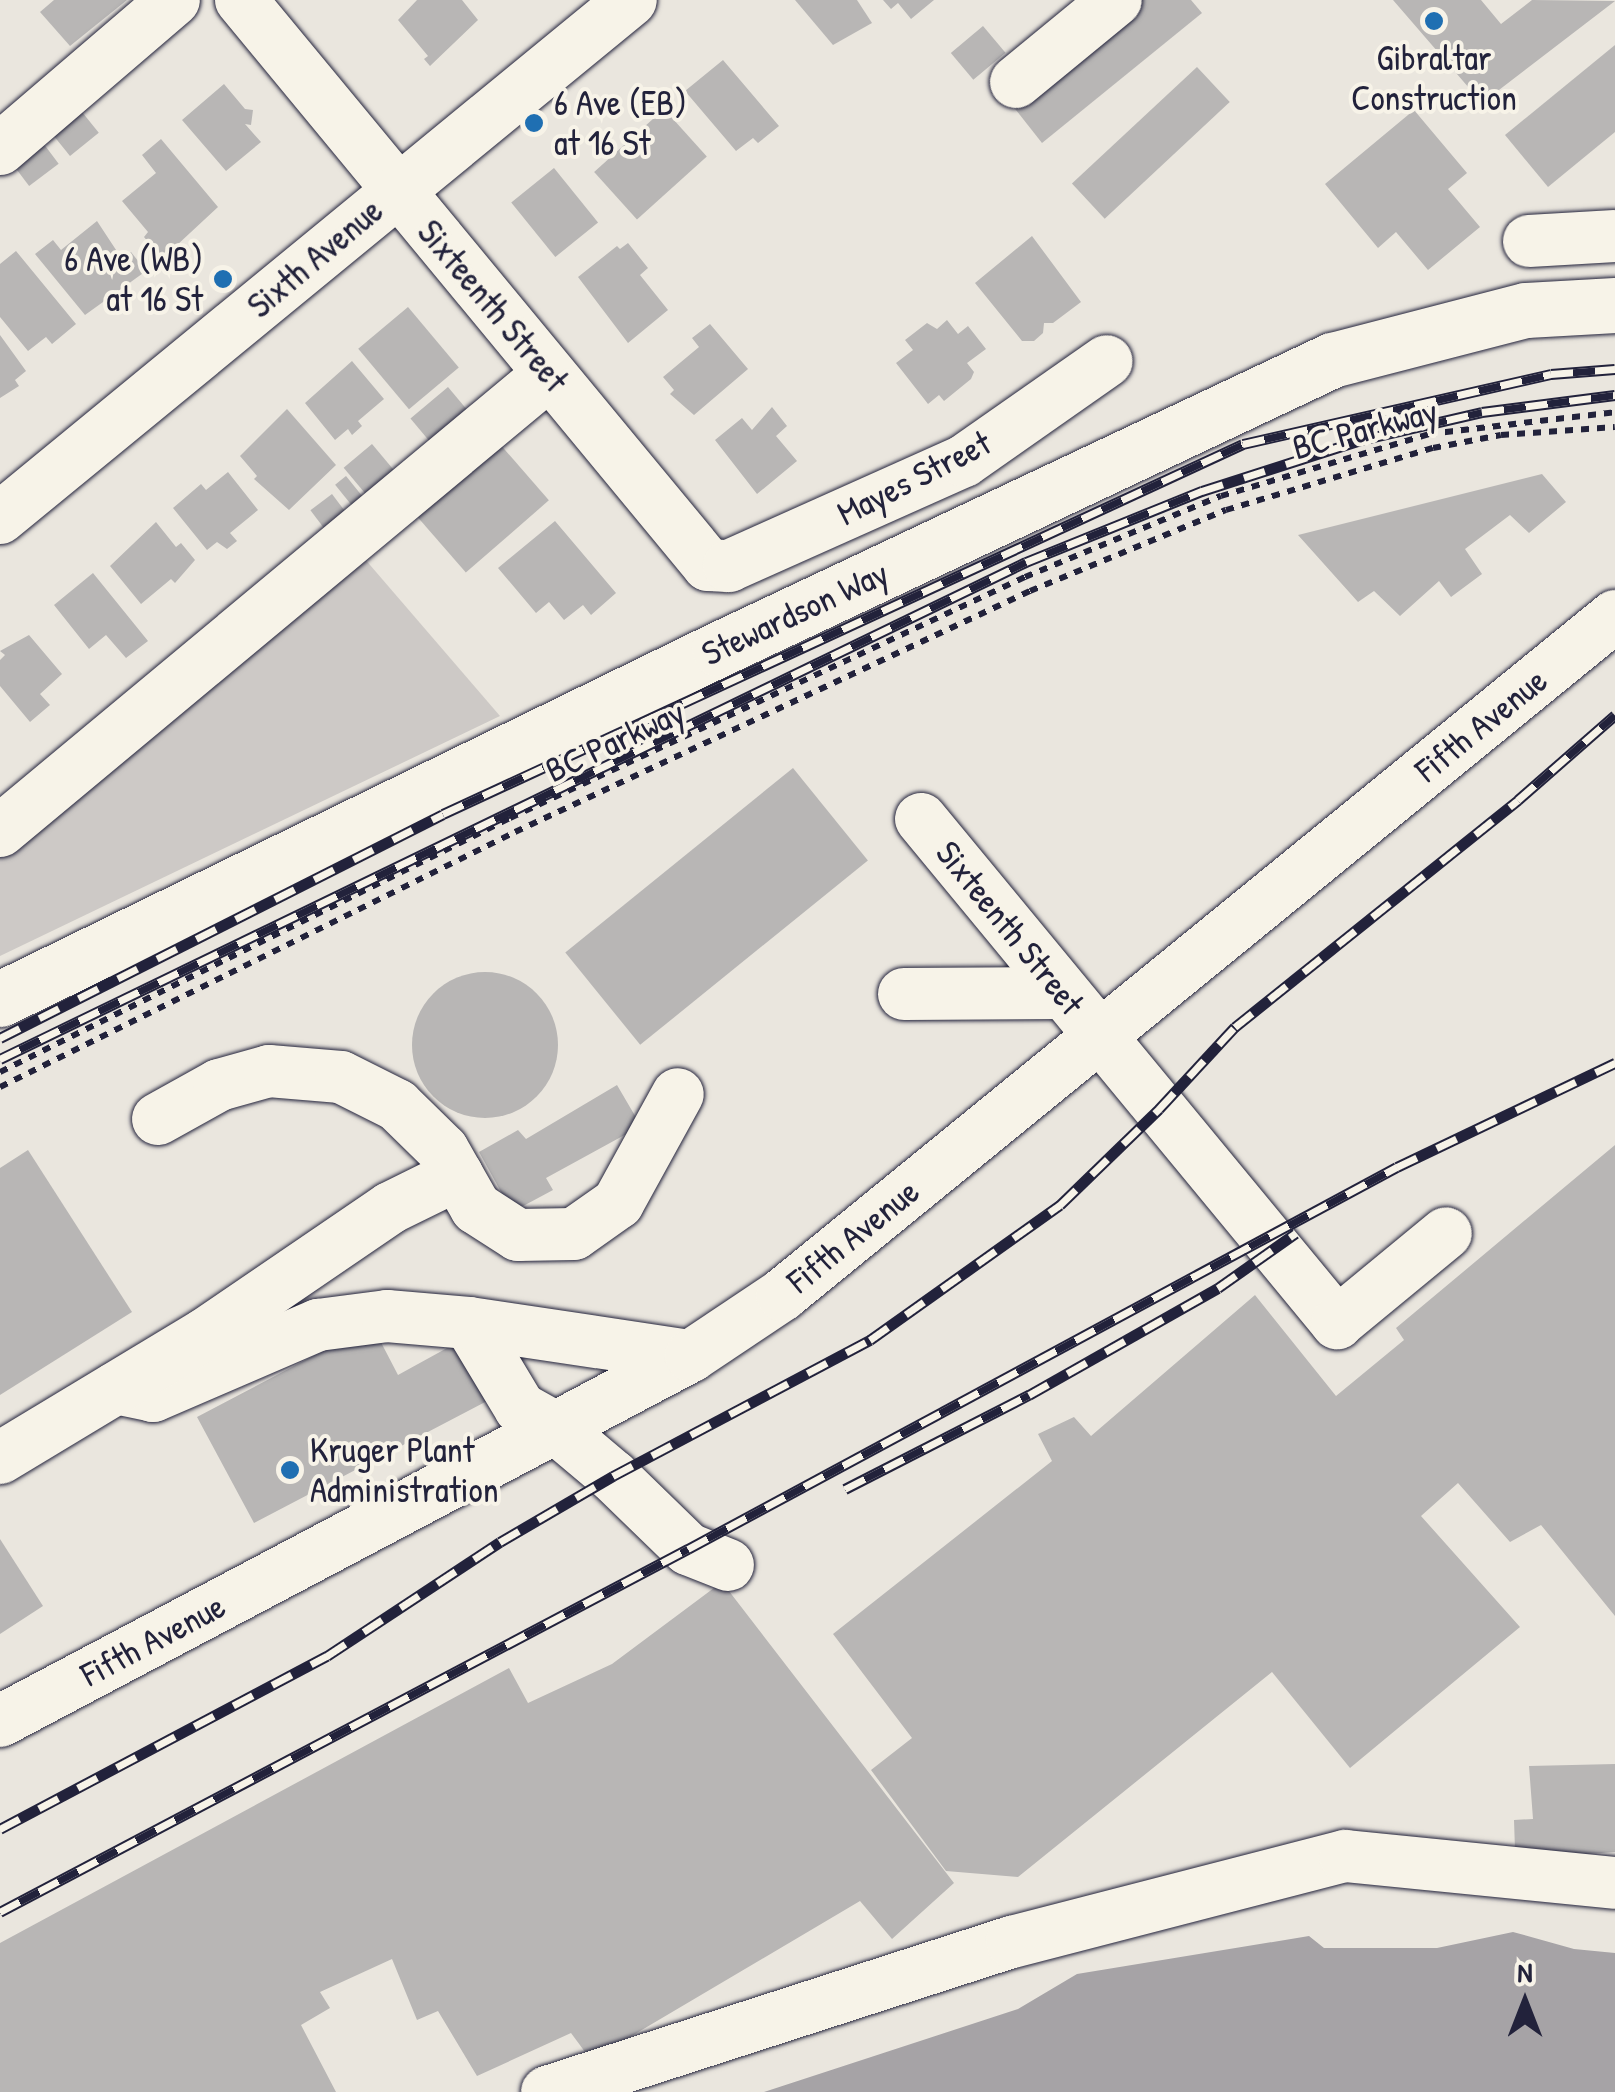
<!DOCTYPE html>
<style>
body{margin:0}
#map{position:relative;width:1615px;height:2092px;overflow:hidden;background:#eae6de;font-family:"Patrick Hand",sans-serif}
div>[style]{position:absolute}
.green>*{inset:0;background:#cdc9c6}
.water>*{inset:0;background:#a6a3a6}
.building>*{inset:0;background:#b8b6b5;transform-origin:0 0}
.round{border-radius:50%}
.path>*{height:6px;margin-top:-3px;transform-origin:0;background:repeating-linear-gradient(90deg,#22223b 0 8px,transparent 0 16px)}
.roads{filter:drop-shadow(0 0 2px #22223b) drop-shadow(0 0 2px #22223b)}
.minor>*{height:52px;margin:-26px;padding:0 26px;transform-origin:26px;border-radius:26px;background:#f7f3e8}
.major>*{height:55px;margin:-27.5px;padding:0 27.5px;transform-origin:27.5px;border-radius:27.5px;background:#f7f3e8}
.rail>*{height:11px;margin-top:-5.5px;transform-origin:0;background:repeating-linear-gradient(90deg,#f7f3e8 0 22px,#22223b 0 44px);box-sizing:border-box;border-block:2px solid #22223b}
.dots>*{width:28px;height:28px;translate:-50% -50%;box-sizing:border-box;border:5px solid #f7f3e8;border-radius:50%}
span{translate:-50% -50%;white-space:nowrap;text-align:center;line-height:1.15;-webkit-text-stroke:8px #f7f3e8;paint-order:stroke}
.poi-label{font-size:35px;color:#22223b}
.left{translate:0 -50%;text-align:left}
.right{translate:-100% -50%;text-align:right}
.street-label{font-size:35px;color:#22223b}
.north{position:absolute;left:1475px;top:1952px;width:100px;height:100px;-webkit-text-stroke:8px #f7f3e8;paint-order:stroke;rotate:0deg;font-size:28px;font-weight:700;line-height:40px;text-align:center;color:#22223b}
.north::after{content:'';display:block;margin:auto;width:35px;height:45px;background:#22223b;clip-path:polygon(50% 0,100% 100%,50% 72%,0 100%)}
</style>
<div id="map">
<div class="green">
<i style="clip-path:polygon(364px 558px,500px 716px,0 956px,0 856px)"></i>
</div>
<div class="water">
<i style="clip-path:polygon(1513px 1932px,1574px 1949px,1615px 1953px,1615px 2092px,764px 2092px,1018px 2009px,1077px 1974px,1309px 1936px,1324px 1948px,1437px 1948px)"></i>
</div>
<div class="building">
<i style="clip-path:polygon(54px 0,127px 0,70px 46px,40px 12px)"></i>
<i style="clip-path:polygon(417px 0,462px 0,478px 20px,430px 66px,424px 59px,428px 56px,398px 20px)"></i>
<i style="clip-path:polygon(795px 0,857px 0,872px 23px,833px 45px)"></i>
<i style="clip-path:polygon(883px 0,934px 0,911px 19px,898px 3px,891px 9px)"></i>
<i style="clip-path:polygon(1140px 0,1191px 0,1202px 13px,1042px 143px,1012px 105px)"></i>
<i style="clip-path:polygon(1393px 0,1481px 0,1501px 24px,1532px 0,1615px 1px,1482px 103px)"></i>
<i style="left:983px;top:26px;width:35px;height:42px;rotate:50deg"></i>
<i style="clip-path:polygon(1615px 45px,1615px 132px,1548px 187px,1505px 135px)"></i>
<i style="clip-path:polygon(723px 60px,779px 126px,758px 143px,753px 138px,736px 151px,685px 91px)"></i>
<i style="left:1197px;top:67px;width:48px;height:171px;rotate:47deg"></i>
<i style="clip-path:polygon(224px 84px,245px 109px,253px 110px,251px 125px,245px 124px,261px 142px,226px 171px,182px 120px)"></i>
<i style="left:78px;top:107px;width:33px;height:37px;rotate:51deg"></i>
<i style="left:664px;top:109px;width:64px;height:94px;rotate:48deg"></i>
<i style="clip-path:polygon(1414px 110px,1467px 173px,1448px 189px,1480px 227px,1428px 270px,1396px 232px,1378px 248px,1325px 184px)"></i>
<i style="left:40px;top:139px;width:31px;height:37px;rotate:53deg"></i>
<i style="clip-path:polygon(161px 139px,218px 207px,162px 259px,144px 237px,148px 232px,122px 201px,156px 173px,142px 155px)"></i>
<i style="left:554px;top:168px;width:70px;height:55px;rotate:51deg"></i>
<i style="clip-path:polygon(97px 221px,122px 259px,131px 252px,146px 271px,85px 315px,35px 254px,53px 240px,61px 250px)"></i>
<i style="clip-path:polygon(1032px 236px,1081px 302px,1053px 323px,1044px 323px,1043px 333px,1034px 341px,1022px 341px,975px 283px)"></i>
<i style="clip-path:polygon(628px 243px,648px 268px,640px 275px,668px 310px,628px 343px,578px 277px,617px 246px,620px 249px)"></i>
<i style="clip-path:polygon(16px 251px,76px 324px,52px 344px,46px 337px,28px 351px,0 317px,0 264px)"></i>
<i style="left:408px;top:307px;width:79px;height:65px;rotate:50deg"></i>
<i style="clip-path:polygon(947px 320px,958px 334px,968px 326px,986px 349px,967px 363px,974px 372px,971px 379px,944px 401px,939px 395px,928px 404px,896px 363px,913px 350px,905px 340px,927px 323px,937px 329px)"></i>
<i style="clip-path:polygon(710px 324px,748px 369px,694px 415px,670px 394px,674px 390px,663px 377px,699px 347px,692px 338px)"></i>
<i style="clip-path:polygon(0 335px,26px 371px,15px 380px,19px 386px,0 398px)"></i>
<i style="clip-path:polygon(352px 361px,384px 399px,358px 421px,362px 426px,352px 435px,348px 429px,335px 440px,305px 403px)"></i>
<i style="left:448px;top:387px;width:40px;height:49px;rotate:50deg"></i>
<i style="clip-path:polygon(772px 407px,787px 426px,776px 436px,797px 461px,757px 494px,715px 440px,742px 418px,752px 430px)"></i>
<i style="clip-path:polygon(287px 409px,336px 465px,289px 510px,254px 479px,257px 476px,240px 456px)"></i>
<i style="left:499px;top:443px;width:76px;height:110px;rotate:49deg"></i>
<i style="left:372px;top:444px;width:43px;height:37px;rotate:50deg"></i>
<i style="clip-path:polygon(228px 472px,258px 510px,230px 533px,237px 541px,227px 549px,217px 542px,207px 550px,173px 508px,201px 484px,206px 490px)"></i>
<i style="clip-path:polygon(1542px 474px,1566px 502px,1529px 533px,1510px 515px,1465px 549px,1482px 574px,1451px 597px,1439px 581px,1400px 616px,1374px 591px,1358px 602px,1298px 535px)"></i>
<i style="left:346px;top:476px;width:33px;height:14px;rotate:51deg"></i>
<i style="left:332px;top:494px;width:26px;height:27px;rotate:53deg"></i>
<i style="clip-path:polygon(555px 521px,616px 593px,591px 615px,583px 605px,564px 620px,549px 602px,536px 613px,498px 568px)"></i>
<i style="clip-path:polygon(156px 522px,176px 547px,181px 543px,195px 560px,175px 583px,171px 579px,141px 604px,110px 566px)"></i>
<i style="clip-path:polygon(93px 573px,148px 641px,126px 658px,106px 635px,89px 649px,54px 605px)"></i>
<i style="clip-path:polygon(29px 635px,62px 674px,40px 694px,50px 705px,30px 722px,0 686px,0 660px,5px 655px,0 651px)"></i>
<i style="left:793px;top:768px;width:119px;height:293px;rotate:51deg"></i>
<i class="round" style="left:412px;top:972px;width:146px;height:146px"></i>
<i style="clip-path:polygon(617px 1085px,641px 1126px,546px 1178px,553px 1190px,512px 1212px,479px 1152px,518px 1130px,526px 1139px)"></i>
<i style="clip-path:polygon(1615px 1145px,1615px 1616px,1541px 1525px,1510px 1542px,1458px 1483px,1421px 1516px,1520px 1627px,1350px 1768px,1272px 1672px,1018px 1877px,946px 1871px,871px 1770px,912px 1738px,833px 1634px,1052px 1461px,1038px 1434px,1074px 1417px,1091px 1436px,1255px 1295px,1336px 1396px,1404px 1340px,1396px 1328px)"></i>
<i style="clip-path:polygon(28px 1150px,132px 1312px,0 1395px,0 1168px)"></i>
<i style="clip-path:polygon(372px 1325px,398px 1375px,458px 1342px,489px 1400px,254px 1523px,197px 1417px)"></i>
<i style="clip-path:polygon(0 1539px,43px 1606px,0 1634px)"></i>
<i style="clip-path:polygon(722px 1582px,954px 1883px,892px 1939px,860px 1901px,591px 2060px,571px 2033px,477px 2076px,438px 2011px,417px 2020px,392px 1959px,320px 1992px,330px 2008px,301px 2025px,336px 2092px,0 2092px,0 1943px,509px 1668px,528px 1703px,612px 1664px)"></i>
<i style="clip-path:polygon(1615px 1764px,1615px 1852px,1547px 1857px,1515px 1850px,1514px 1820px,1533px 1819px,1529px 1766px)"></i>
</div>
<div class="path">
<i style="left:0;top:1072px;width:570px;rotate:-26.48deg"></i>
<i style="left:510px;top:818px;width:569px;rotate:-25.08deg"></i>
<i style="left:1025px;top:577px;width:212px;rotate:-22.5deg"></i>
<i style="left:1221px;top:496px;width:217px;rotate:-16.6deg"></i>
<i style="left:1429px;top:434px;width:187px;rotate:-6.7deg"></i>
<i style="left:0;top:1087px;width:575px;rotate:-26.34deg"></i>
<i style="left:515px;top:832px;width:569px;rotate:-25.08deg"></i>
<i style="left:1030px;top:591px;width:212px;rotate:-22.5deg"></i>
<i style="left:1226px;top:510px;width:216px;rotate:-16.7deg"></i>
<i style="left:1433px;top:448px;width:69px;rotate:-10.8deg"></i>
<i style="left:1501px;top:435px;width:114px;rotate:-4deg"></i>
</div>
<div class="roads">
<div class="minor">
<i style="left:241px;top:0;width:733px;rotate:50.42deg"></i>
<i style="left:708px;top:565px;width:21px;rotate:3deg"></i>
<i style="left:729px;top:566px;width:257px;rotate:-24.1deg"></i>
<i style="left:964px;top:461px;width:174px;rotate:-35deg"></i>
<i style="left:1016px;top:82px;width:129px;rotate:-39.4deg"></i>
<i style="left:0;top:149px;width:229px;rotate:-40.6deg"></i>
<i style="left:1529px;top:241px;width:86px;rotate:-3.3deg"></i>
<i style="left:0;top:518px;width:816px;rotate:-39.38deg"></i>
<i style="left:921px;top:819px;width:654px;rotate:50.46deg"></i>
<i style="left:1337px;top:1323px;width:141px;rotate:-39.5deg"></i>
<i style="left:0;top:831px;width:714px;rotate:-39.77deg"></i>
<i style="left:904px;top:994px;width:157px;rotate:-0.4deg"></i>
<i style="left:158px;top:1119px;width:70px;rotate:-29.1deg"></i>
<i style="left:219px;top:1085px;width:52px;rotate:-15.6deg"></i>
<i style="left:269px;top:1071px;width:72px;rotate:4.8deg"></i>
<i style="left:341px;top:1077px;width:63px;rotate:26.6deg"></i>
<i style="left:397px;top:1105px;width:64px;rotate:44.4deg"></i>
<i style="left:443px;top:1150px;width:67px;rotate:60.4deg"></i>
<i style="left:476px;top:1208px;width:50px;rotate:32.7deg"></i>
<i style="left:518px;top:1235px;width:56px;rotate:-1deg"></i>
<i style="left:574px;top:1234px;width:54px;rotate:-35.2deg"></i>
<i style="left:618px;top:1203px;width:124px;rotate:-61.2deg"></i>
<i style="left:469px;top:1323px;width:99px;rotate:59deg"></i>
<i style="left:520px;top:1408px;width:41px;rotate:29.1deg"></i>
<i style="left:556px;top:1428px;width:75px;rotate:40.1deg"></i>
<i style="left:613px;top:1476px;width:105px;rotate:44.2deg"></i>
<i style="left:688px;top:1549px;width:43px;rotate:21.8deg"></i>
<i style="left:116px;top:1388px;width:38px;rotate:12deg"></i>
<i style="left:153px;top:1396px;width:180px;rotate:-23.3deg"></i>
<i style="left:318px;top:1325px;width:70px;rotate:-7.4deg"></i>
<i style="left:387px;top:1316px;width:82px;rotate:4.9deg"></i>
<i style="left:469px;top:1323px;width:224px;rotate:8.5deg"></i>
<i style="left:0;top:1458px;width:238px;rotate:-31.1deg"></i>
<i style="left:204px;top:1335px;width:225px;rotate:-34.3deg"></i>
<i style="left:390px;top:1208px;width:75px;rotate:-26.2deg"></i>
<i style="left:0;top:1721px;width:781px;rotate:-27.84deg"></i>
<i style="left:691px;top:1356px;width:110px;rotate:-33.8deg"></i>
<i style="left:782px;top:1295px;width:1075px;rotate:-39.18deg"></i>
<i style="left:547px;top:2092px;width:489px;rotate:-17.9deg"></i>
<i style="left:1012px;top:1942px;width:344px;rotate:-14.5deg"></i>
<i style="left:1345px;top:1856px;width:271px;rotate:5.7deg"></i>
</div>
<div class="major">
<i style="left:0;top:999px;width:800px;rotate:-25.96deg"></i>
<i style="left:719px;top:649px;width:678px;rotate:-25.24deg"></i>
<i style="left:1332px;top:360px;width:200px;rotate:-14.5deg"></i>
<i style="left:1526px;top:310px;width:89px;rotate:-3.2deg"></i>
</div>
</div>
<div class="rail">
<i style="left:0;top:1038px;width:496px;rotate:-26.8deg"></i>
<i style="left:443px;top:814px;width:881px;rotate:-24.82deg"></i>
<i style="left:1243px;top:444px;width:316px;rotate:-12.8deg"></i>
<i style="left:1551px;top:374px;width:64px;rotate:-4.5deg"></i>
<i style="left:0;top:1059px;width:1140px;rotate:-25.85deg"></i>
<i style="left:1026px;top:562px;width:190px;rotate:-22deg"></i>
<i style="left:1202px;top:491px;width:167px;rotate:-17.8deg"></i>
<i style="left:1361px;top:440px;width:124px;rotate:-13deg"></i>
<i style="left:1482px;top:412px;width:134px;rotate:-7.3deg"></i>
<i style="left:845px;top:1489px;width:207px;rotate:-27.1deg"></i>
<i style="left:1029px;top:1395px;width:217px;rotate:-29.5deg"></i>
<i style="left:1218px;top:1288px;width:95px;rotate:-35.2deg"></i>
<i style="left:0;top:1829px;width:370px;rotate:-27.9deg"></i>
<i style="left:327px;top:1656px;width:207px;rotate:-33.4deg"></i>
<i style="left:500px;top:1542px;width:131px;rotate:-30.3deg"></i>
<i style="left:613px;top:1476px;width:291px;rotate:-27.9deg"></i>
<i style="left:870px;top:1340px;width:233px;rotate:-35.4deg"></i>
<i style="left:1060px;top:1205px;width:138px;rotate:-44.1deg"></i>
<i style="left:1159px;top:1109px;width:112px;rotate:-47.2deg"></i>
<i style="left:1235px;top:1027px;width:363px;rotate:-38.7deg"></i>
<i style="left:1518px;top:800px;width:129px;rotate:-41.2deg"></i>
<i style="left:0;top:1912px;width:778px;rotate:-27.82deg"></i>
<i style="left:688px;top:1549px;width:805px;rotate:-28.32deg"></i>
<i style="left:1397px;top:1167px;width:242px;rotate:-25.5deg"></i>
</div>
<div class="dots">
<i style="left:1434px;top:21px;background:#1f6fb2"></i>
<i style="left:534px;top:123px;background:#1f6fb2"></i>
<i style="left:223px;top:279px;background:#1f6fb2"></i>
<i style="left:290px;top:1470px;background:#1f6fb2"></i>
</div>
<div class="poi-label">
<span style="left:1434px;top:78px">Gibraltar<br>Construction</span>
<span class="left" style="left:554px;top:123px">6 Ave (EB)<br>at 16 St</span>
<span class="right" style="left:203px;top:279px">6 Ave (WB)<br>at 16 St</span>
<span class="left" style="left:310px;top:1470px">Kruger Plant<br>Administration</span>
</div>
<div class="street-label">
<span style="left:315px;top:258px;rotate:-40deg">Sixth Avenue</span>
<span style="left:493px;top:306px;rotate:50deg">Sixteenth Street</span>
<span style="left:1365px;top:429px;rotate:-15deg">BC Parkway</span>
<span style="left:914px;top:478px;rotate:-27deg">Mayes Street</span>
<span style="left:795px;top:613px;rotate:-25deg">Stewardson Way</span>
<span style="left:1481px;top:725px;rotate:-39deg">Fifth Avenue</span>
<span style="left:615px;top:741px;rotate:-25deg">BC Parkway</span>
<span style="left:1010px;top:928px;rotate:51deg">Sixteenth Street</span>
<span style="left:853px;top:1236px;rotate:-39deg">Fifth Avenue</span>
<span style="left:153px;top:1640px;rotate:-28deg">Fifth Avenue</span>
</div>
<div class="north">N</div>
</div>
